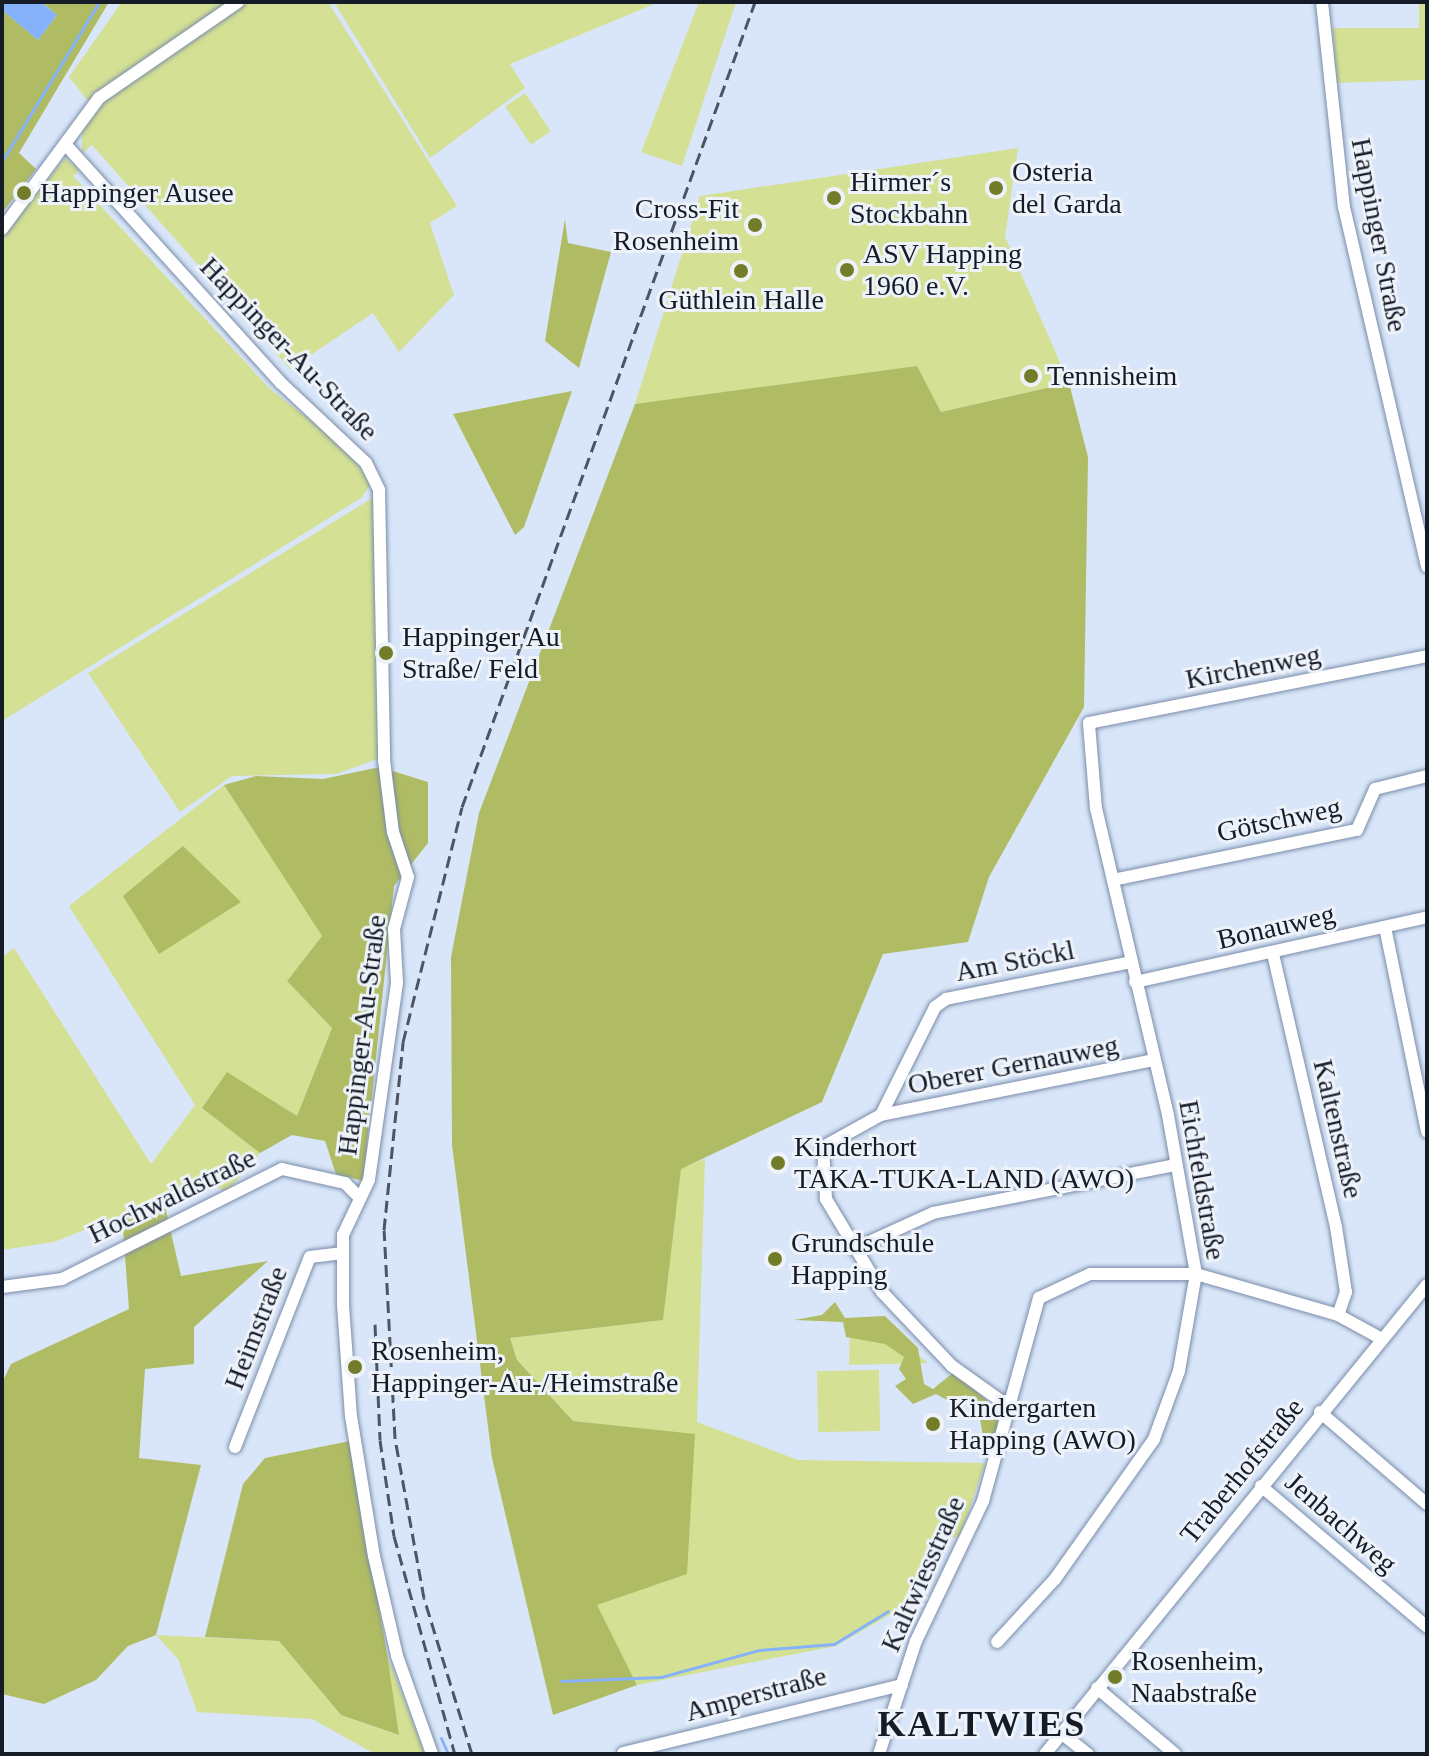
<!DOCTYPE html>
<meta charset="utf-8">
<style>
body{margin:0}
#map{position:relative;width:1429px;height:1756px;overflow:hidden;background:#d9e6f9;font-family:Georgia,serif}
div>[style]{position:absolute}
.green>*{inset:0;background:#d4e094;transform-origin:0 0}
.forest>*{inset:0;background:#b0bc63}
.water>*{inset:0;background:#85b2fa}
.stream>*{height:3px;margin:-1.5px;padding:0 1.5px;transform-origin:1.5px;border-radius:1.5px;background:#85b2fa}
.roads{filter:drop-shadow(0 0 2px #7a8ca9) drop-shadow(0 0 2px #7a8ca9)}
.minor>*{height:12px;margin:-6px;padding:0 6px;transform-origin:6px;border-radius:6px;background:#fff}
.rail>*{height:3px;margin-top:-1.5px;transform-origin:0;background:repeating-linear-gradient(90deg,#4d5563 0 12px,transparent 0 18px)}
.dots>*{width:22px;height:22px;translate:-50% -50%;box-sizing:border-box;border:4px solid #eef2f9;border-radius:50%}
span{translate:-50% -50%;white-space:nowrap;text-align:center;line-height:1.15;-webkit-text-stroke:6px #eef2f9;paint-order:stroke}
.poi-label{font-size:28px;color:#151c28}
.left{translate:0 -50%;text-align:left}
.right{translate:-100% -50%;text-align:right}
.street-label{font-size:28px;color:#151c28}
.district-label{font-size:36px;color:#151c28;font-weight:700;letter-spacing:2px}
.frame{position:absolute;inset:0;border:4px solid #151c28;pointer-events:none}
</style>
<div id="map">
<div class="green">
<i style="clip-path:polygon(122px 2px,231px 2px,88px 101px,69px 77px)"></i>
<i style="clip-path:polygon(246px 2px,328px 2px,457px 206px,430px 223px,454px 295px,399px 352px,373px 313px,290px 369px,92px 145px,82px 153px,82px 131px,98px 106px)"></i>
<i style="clip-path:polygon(334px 2px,659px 2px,510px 64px,525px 88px,430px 158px)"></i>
<i style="clip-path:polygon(699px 2px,736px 2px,682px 166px,641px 152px)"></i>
<i style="clip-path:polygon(1419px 2px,1427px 2px,1427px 80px,1335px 83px,1333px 28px,1419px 28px)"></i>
<i style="left:525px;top:93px;width:46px;height:24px;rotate:56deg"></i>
<i style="clip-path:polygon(1018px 148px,1005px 237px,1069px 383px,941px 412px,917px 367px,635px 404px,700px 196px)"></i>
<i style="clip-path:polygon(65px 158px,79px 170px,73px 176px,270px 389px,345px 447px,371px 484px,361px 498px,2px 721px,2px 235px)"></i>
<i style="clip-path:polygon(374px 497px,380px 758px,336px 774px,232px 776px,180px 812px,88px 673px)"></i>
<i style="clip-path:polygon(224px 785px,322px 936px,287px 981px,332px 1028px,297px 1116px,202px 1108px,260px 1153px,227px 1192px,205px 1182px,54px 1242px,2px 1250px,2px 957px,14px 948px,151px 1164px,195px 1105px,69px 906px)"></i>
<i style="clip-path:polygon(705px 1159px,697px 1422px,798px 1460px,985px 1463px,960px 1537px,931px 1538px,903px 1607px,836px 1646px,637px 1685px,596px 1605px,695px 1435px,573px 1421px,517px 1360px,510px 1338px,662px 1320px,681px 1168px)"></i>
<i style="clip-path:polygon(850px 1326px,882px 1326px,928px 1363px,849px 1365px)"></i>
<i style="left:879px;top:1370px;width:61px;height:62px;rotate:89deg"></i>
<i style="clip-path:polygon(156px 1635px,279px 1641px,341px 1715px,398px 1735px,387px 1654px,425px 1754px,375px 1754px,312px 1719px,197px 1712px,178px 1659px)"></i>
</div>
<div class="forest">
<i style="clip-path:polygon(41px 2px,109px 2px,19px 153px,36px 169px,2px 213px,2px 10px,38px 40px,57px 15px)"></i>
<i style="clip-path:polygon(565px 219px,568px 243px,611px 252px,579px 368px,545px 341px)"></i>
<i style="clip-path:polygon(917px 366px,941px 412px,1069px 383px,1088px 457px,1084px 707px,989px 877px,968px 942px,883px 954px,822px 1102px,681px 1169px,663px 1320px,510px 1338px,517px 1360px,573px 1421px,695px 1434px,687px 1574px,597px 1605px,637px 1685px,553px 1715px,492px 1458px,452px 1145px,451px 957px,479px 813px,635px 404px)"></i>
<i style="clip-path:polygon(572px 391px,524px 527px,515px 535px,453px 414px)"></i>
<i style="clip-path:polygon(380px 767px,428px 782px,428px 843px,394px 886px,363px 1181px,336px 1174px,325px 1141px,292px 1135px,260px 1153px,202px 1108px,227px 1072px,297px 1116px,332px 1028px,287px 981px,322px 936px,224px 785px,256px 776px,323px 779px)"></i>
<i style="clip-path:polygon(183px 846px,241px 902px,159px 954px,123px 896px)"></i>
<i style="clip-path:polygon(164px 1202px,181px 1276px,268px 1261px,194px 1327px,194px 1364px,145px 1369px,139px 1458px,201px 1465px,156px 1635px,128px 1646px,96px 1680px,44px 1704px,2px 1694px,2px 1383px,11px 1364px,129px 1309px,122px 1217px)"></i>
<i style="clip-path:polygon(835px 1302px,845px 1318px,885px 1316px,918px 1348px,924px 1384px,933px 1389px,954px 1372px,991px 1404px,1000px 1420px,994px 1440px,983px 1437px,979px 1412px,966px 1395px,947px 1400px,936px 1394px,913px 1404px,895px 1386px,906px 1379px,899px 1369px,904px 1357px,885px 1344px,846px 1337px,843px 1322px,794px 1320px,822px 1315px)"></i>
<i style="clip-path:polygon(350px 1441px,387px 1654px,399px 1735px,341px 1715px,279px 1641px,205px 1637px,243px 1484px,265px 1458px)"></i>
</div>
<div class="water">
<i style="clip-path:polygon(2px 2px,41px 2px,57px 15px,38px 40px,2px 10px)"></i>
</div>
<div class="stream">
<i style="left:2px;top:161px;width:186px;rotate:-58.6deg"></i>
<i style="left:561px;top:1681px;width:100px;rotate:-2.3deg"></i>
<i style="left:661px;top:1677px;width:102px;rotate:-15.4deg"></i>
<i style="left:759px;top:1650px;width:75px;rotate:-4.6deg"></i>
<i style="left:834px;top:1644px;width:63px;rotate:-31.4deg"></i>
<i style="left:441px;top:1738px;width:17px;rotate:66deg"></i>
</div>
<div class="roads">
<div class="minor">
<i style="left:1322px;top:2px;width:206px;rotate:83.9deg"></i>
<i style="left:1344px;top:207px;width:369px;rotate:77deg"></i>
<i style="left:65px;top:144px;width:322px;rotate:47.9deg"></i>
<i style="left:281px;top:383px;width:117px;rotate:43.3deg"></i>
<i style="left:366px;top:463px;width:30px;rotate:64deg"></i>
<i style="left:379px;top:490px;width:270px;rotate:88.9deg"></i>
<i style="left:384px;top:760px;width:73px;rotate:82.9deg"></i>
<i style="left:393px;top:832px;width:47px;rotate:71.6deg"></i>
<i style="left:408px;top:877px;width:54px;rotate:105.1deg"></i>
<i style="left:394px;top:929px;width:54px;rotate:86.8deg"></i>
<i style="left:397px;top:983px;width:199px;rotate:98.1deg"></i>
<i style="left:369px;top:1180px;width:61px;rotate:115.3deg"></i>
<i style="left:343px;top:1235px;width:70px;rotate:90deg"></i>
<i style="left:343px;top:1305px;width:111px;rotate:85.9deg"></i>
<i style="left:351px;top:1416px;width:142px;rotate:80.7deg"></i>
<i style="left:374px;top:1556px;width:103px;rotate:77deg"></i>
<i style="left:397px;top:1656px;width:104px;rotate:70.3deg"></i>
<i style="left:2px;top:229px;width:163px;rotate:-53.5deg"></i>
<i style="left:99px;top:98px;width:169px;rotate:-34.6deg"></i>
<i style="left:1113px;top:880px;width:249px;rotate:-11.6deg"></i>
<i style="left:1357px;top:830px;width:45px;rotate:-66.3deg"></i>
<i style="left:1375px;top:789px;width:54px;rotate:-14deg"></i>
<i style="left:1385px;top:927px;width:209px;rotate:78.4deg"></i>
<i style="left:1273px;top:954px;width:280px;rotate:77deg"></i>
<i style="left:1336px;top:1227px;width:66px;rotate:81.3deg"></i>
<i style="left:1346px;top:1292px;width:24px;rotate:109deg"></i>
<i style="left:1135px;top:982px;width:299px;rotate:-12.5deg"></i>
<i style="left:881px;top:1115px;width:121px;rotate:-63.4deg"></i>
<i style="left:935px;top:1007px;width:14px;rotate:-36deg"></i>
<i style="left:946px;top:999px;width:189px;rotate:-11.3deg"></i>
<i style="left:854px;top:1249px;width:87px;rotate:-24.5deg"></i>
<i style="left:933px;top:1213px;width:248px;rotate:-11.2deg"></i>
<i style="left:2px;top:1287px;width:61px;rotate:-7.6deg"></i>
<i style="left:62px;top:1279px;width:246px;rotate:-26.6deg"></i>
<i style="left:282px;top:1169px;width:65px;rotate:12.5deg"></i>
<i style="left:345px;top:1183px;width:20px;rotate:45deg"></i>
<i style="left:1008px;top:1406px;width:69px;rotate:-144.5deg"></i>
<i style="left:952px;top:1366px;width:102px;rotate:-133.4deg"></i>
<i style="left:882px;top:1292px;width:109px;rotate:-121.1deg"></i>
<i style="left:826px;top:1199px;width:52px;rotate:-93.3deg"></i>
<i style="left:823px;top:1147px;width:66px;rotate:-28.9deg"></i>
<i style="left:881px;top:1115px;width:278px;rotate:-11.4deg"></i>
<i style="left:1320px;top:1412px;width:141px;rotate:40.7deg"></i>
<i style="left:235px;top:1447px;width:204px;rotate:-68.5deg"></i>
<i style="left:310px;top:1257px;width:31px;rotate:-7deg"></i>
<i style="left:1261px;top:1486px;width:218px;rotate:40.3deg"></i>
<i style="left:997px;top:1642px;width:86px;rotate:-47.4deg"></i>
<i style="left:1055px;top:1579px;width:171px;rotate:-54.7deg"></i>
<i style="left:1154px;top:1439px;width:72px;rotate:-69.8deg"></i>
<i style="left:1179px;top:1371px;width:98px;rotate:-80.1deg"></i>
<i style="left:1196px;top:1274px;width:161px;rotate:-100deg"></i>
<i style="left:1168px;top:1115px;width:314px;rotate:-103.2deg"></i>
<i style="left:1096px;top:809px;width:86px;rotate:-94.7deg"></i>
<i style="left:1089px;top:723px;width:345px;rotate:-11.2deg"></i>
<i style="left:1097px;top:1688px;width:102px;rotate:40.2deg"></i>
<i style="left:1061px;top:1733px;width:34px;rotate:38deg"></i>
<i style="left:623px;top:1753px;width:287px;rotate:-13.7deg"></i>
<i style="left:879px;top:1754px;width:119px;rotate:-71.9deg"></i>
<i style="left:916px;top:1641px;width:155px;rotate:-64.4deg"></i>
<i style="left:983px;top:1501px;width:211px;rotate:-74.6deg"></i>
<i style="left:1039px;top:1298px;width:56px;rotate:-25.2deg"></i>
<i style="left:1090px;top:1274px;width:106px"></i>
<i style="left:1196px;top:1274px;width:148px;rotate:16.1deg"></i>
<i style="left:1338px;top:1315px;width:50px;rotate:28.6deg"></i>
<i style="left:1045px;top:1754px;width:605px;rotate:-50.84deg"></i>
</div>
</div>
<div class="rail">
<i style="left:375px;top:1324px;width:116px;rotate:87.5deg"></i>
<i style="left:380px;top:1440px;width:97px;rotate:81.7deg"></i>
<i style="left:394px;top:1536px;width:226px;rotate:74.4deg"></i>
<i style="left:472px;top:1754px;width:163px;rotate:-107.1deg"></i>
<i style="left:424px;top:1598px;width:163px;rotate:-100.3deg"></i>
<i style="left:395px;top:1438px;width:208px;rotate:-93deg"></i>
<i style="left:384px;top:1230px;width:189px;rotate:-84.2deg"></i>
<i style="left:403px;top:1042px;width:242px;rotate:-75.9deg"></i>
<i style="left:462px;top:807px;width:857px;rotate:-70deg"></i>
</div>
<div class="dots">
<i style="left:996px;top:188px;background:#737d29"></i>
<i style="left:24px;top:193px;background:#737d29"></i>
<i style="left:834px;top:198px;background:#737d29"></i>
<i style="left:755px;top:225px;background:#737d29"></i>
<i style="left:847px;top:270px;background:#737d29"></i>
<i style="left:741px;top:271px;background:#737d29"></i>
<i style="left:1031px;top:376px;background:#737d29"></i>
<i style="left:386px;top:653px;background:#737d29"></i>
<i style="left:778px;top:1163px;background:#737d29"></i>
<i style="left:775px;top:1259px;background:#737d29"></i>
<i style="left:355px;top:1367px;background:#737d29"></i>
<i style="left:933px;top:1424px;background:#737d29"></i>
<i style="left:1115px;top:1677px;background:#737d29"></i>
</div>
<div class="poi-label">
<span class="left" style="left:1012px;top:188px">Osteria<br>del Garda</span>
<span class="left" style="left:850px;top:198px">Hirmer´s<br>Stockbahn</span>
<span class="left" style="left:40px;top:193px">Happinger Ausee</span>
<span class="right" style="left:739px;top:225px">Cross-Fit<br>Rosenheim</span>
<span class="left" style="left:863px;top:270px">ASV Happing<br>1960 e.V.</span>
<span style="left:741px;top:300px">Güthlein Halle</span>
<span class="left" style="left:1047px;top:376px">Tennisheim</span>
<span class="left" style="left:402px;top:653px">Happinger Au<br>Straße/ Feld</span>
<span class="left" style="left:794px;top:1163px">Kinderhort<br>TAKA-TUKA-LAND (AWO)</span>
<span class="left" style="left:791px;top:1259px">Grundschule<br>Happing</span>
<span class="left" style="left:371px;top:1367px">Rosenheim,<br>Happinger-Au-/Heimstraße</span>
<span class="left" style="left:949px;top:1424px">Kindergarten<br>Happing (AWO)</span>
<span class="left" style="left:1131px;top:1677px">Rosenheim,<br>Naabstraße</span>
</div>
<div class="street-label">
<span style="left:1379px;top:235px;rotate:79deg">Happinger Straße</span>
<span style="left:289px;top:349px;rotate:46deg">Happinger-Au-Straße</span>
<span style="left:1253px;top:667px;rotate:-11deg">Kirchenweg</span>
<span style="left:1279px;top:820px;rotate:-12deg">Götschweg</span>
<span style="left:1276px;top:927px;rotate:-13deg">Bonauweg</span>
<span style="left:1015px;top:961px;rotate:-11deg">Am Stöckl</span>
<span style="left:362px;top:1035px;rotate:-83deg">Happinger-Au-Straße</span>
<span style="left:1013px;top:1065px;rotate:-11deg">Oberer Gernauweg</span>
<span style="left:1338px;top:1129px;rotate:77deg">Kaltenstraße</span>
<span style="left:1202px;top:1180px;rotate:80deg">Eichfeldstraße</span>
<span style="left:172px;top:1196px;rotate:-26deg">Hochwaldstraße</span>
<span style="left:256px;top:1328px;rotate:-69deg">Heimstraße</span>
<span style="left:1242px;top:1471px;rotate:-51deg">Traberhofstraße</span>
<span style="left:1341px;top:1523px;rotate:41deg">Jenbachweg</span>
<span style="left:923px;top:1574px;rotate:-66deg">Kaltwiesstraße</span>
<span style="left:756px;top:1694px;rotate:-15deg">Amperstraße</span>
</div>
<div class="district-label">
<span style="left:982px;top:1725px">KALTWIES</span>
</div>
<div class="frame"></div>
</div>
